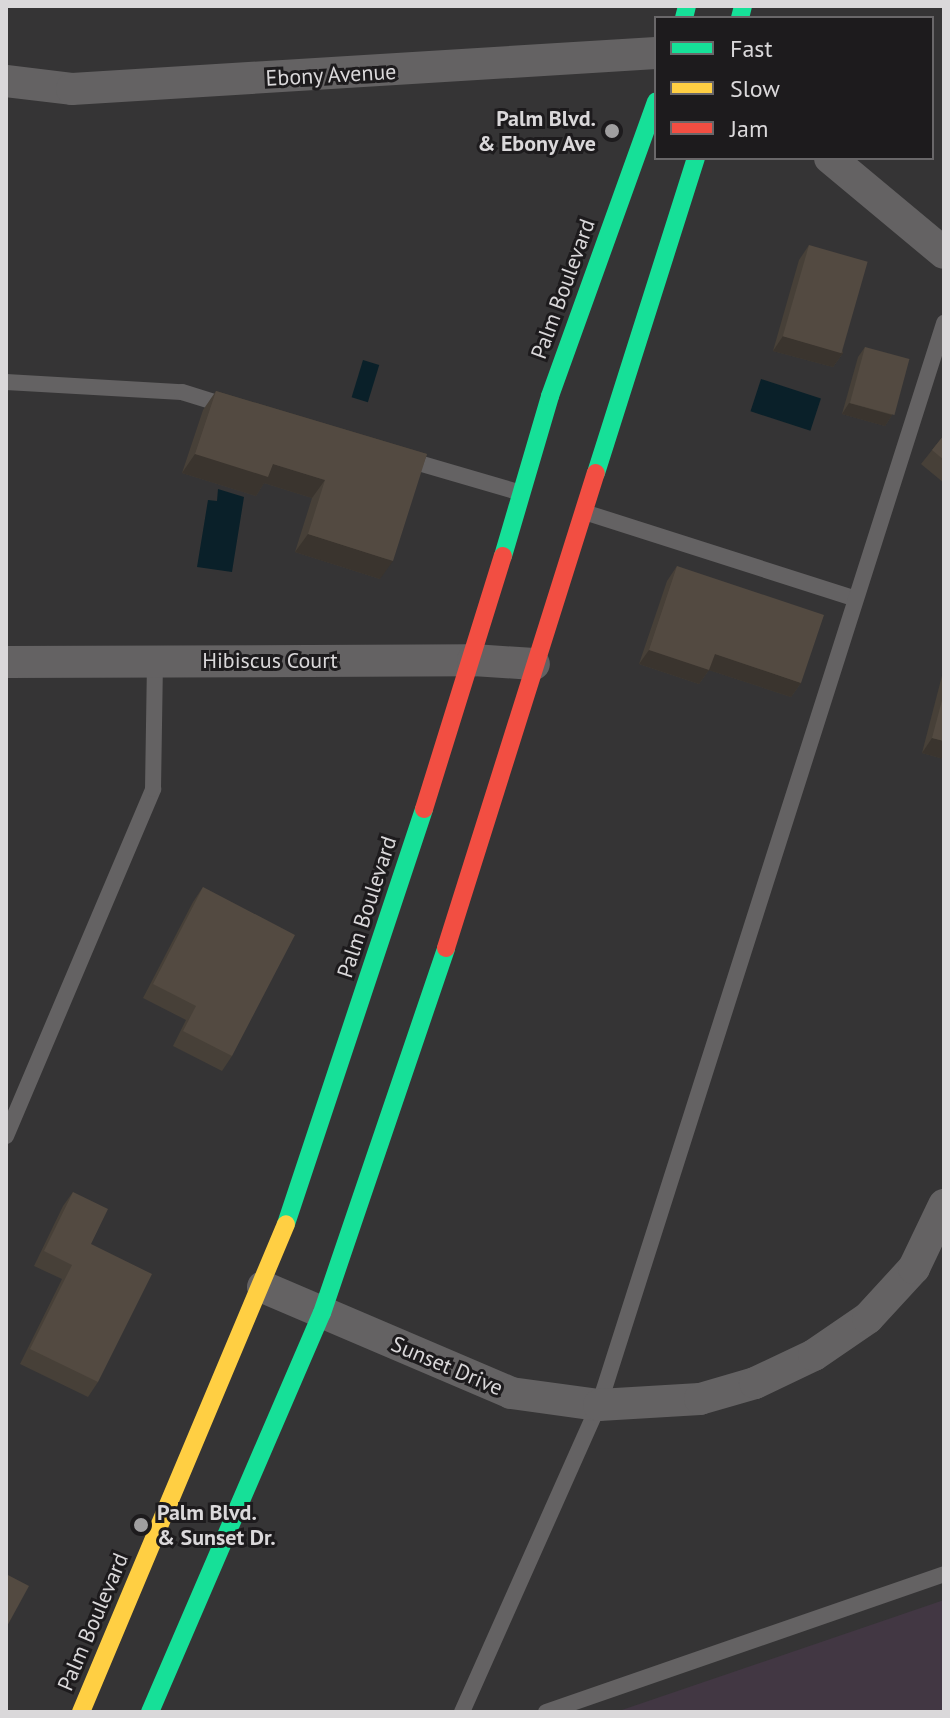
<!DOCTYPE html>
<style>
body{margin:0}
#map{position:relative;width:950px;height:1718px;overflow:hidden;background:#353435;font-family:"PT Sans",sans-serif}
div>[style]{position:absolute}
.commercial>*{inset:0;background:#423743}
.water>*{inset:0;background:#0a2029;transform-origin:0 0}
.lane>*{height:16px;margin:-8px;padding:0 8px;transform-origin:8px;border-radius:8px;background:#646263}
.street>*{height:32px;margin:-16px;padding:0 16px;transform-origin:16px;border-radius:16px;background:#646263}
.fast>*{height:18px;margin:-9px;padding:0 9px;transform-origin:9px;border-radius:9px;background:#16e098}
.slow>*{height:18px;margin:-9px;padding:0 9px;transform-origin:9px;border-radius:9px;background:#ffcf43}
.jam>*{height:18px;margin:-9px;padding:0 9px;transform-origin:9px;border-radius:9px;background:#f24e42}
.wall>*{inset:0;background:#474038}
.shaded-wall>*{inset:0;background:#3a342e}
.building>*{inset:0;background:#534a41;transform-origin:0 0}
.dots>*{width:22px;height:22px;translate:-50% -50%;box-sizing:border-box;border:4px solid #1d1b1d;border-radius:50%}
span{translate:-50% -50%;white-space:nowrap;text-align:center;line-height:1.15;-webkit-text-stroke:6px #1d1b1d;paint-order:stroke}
.street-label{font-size:22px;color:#dad8da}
.poi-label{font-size:22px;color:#dad8da;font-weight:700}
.right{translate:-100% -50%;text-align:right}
.left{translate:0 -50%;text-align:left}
.frame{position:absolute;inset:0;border:8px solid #dad8da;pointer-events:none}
.legend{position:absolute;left:654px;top:16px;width:280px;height:144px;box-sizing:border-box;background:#1d1b1d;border:2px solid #696769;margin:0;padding:10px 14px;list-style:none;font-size:24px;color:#dad8da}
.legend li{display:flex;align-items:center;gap:16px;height:40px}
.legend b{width:40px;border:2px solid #696769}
</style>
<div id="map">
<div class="commercial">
<i style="clip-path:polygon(944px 1600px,944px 1712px,616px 1712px)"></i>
</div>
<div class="water">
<i style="left:363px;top:360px;width:17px;height:39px;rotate:17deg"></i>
<i style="left:761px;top:379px;width:63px;height:34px;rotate:18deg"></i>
<i style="clip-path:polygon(218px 489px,244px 497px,232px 572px,197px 567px,208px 500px,217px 501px)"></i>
</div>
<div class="lane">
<i style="left:6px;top:382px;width:176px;rotate:3.3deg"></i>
<i style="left:182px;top:392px;width:50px;rotate:17.4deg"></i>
<i style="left:405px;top:459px;width:121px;rotate:16.3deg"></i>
<i style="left:584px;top:512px;width:283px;rotate:17.7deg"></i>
<i style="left:6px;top:1136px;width:377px;rotate:-67deg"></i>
<i style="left:153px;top:789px;width:128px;rotate:-89.1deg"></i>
<i style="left:462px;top:1712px;width:336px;rotate:-66deg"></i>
<i style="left:599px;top:1405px;width:1136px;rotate:-72.31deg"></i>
<i style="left:546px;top:1712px;width:421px;rotate:-19.1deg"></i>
</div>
<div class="street">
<i style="left:6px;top:81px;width:66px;rotate:6.9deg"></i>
<i style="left:72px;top:89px;width:585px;rotate:-3.53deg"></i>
<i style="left:830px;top:158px;width:148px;rotate:39.8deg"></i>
<i style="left:6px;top:662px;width:467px;rotate:-0.2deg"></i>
<i style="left:473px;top:660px;width:61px;rotate:3.8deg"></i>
<i style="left:263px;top:1287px;width:270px;rotate:23.1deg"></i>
<i style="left:511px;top:1393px;width:89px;rotate:7.8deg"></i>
<i style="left:599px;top:1405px;width:101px;rotate:-3.4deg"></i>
<i style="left:700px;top:1399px;width:57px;rotate:-16.2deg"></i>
<i style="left:755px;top:1383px;width:65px;rotate:-25.4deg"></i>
<i style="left:814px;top:1355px;width:65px;rotate:-34.4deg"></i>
<i style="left:868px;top:1318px;width:68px;rotate:-47.4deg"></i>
<i style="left:914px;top:1268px;width:70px;rotate:-64.5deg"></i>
</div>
<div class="fast">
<i style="left:684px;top:18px;width:12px;rotate:-76deg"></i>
<i style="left:740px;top:18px;width:12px;rotate:-76deg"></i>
<i style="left:596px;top:473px;width:330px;rotate:-72.4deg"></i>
<i style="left:503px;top:556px;width:167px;rotate:-73.6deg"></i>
<i style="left:550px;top:396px;width:313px;rotate:-70.2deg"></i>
<i style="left:286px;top:1224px;width:437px;rotate:-71.6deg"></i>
<i style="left:150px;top:1712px;width:434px;rotate:-66.7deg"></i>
<i style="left:322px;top:1313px;width:385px;rotate:-71.2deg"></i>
</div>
<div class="slow">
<i style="left:81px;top:1712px;width:529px;rotate:-67.21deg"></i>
</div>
<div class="jam">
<i style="left:424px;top:809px;width:265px;rotate:-72.7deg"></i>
<i style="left:446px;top:948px;width:498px;rotate:-72.5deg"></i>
</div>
<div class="wall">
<i style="clip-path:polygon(809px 245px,843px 353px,833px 367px,773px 351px,799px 260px)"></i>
<i style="clip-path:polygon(865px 347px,892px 415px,885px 426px,842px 414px,858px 357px)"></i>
<i style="clip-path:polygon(216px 391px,427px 454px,380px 579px,295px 552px,312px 498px,264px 483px,256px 496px,182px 473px,203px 410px)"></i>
<i style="clip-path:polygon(944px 435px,944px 483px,921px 464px)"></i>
<i style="clip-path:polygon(677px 566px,801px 683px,791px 697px,709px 670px,699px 684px,639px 664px,667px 581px)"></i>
<i style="clip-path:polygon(944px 668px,944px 759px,922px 753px)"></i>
<i style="clip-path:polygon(203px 887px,232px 1056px,222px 1071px,173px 1046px,186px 1020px,143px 998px,193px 902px)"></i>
<i style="clip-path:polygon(73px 1192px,91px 1244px,98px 1382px,88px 1397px,20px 1364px,62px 1279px,34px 1266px,63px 1206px)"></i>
</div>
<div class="shaded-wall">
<i style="clip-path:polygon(783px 336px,843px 353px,833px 367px,773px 351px)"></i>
<i style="clip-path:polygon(849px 403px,892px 415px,885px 426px,842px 414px)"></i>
<i style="clip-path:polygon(195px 454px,273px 464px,325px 480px,312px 498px,264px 483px,256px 496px,182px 473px)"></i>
<i style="clip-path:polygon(308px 534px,393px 561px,380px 579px,295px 552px)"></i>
<i style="clip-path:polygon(649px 650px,715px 654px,801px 683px,791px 697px,709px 670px,699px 684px,639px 664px)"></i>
<i style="clip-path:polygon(932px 738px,944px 741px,944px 759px,922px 753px)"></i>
</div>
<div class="building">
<i style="left:809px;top:245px;width:61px;height:95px;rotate:16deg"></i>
<i style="left:865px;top:347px;width:46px;height:58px;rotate:15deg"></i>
<i style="clip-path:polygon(216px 391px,427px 454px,393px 561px,308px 534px,325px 480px,273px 464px,268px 477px,195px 454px)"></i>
<i style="clip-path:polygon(944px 435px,944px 460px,932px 450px)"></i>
<i style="clip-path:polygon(677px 566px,824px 615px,801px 683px,715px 654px,709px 670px,649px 650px)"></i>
<i style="clip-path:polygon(944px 693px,944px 741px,932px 738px)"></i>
<i style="clip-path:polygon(203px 887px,295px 935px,232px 1056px,183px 1031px,196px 1006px,153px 984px)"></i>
<i style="clip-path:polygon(73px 1192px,108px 1209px,91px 1244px,152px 1274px,98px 1382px,30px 1349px,72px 1265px,44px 1251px)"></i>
<i style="clip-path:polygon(6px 1574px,29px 1586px,6px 1628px)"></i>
</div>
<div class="dots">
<i style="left:612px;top:131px;background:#a09fa0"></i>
<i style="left:141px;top:1525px;background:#a09fa0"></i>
</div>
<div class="street-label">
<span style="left:331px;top:75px;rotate:-3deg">Ebony Avenue</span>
<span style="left:563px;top:289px;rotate:-70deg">Palm Boulevard</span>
<span style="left:270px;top:661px">Hibiscus Court</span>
<span style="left:367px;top:907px;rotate:-72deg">Palm Boulevard</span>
<span style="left:447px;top:1366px;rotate:23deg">Sunset Drive</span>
<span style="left:93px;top:1622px;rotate:-67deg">Palm Boulevard</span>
</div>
<div class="poi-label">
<span class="right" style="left:596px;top:131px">Palm Blvd.<br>&amp; Ebony Ave</span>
<span class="left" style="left:157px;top:1525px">Palm Blvd.<br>&amp; Sunset Dr.</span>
</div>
<div class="frame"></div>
<ul class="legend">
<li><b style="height:10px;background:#16e098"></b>Fast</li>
<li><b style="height:10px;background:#ffcf43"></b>Slow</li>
<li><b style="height:10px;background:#f24e42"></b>Jam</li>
</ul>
</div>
